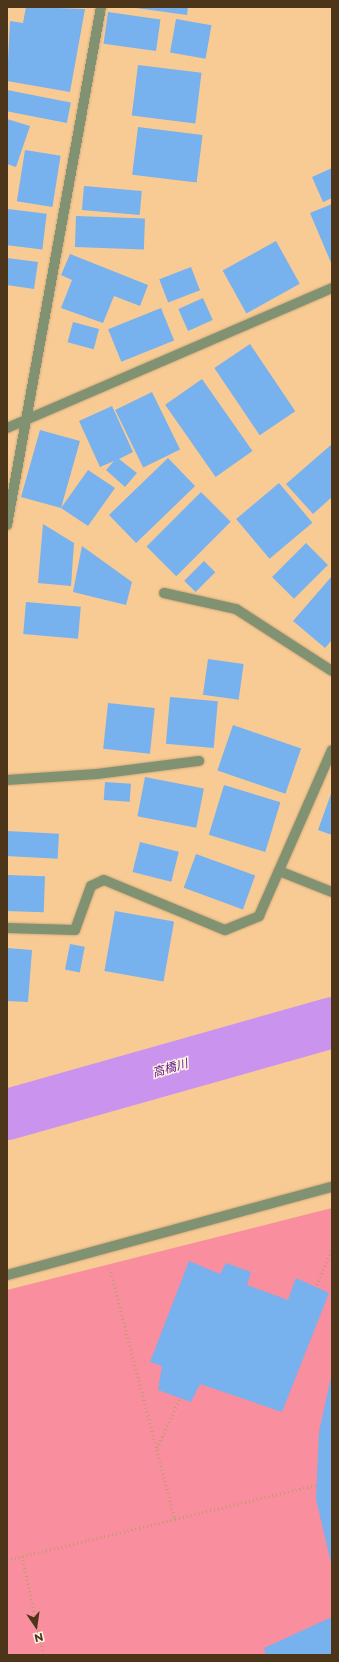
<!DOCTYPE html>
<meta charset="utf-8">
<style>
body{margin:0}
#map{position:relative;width:339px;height:1662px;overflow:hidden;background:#f8cb95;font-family:Montserrat,"Noto Sans JP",sans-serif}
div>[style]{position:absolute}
.green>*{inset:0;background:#f88e9e}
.river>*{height:51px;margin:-25.5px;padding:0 25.5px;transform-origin:25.5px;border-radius:25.5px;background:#c993ee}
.building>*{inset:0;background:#77b1ee;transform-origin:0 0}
.path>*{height:2.5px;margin-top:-1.25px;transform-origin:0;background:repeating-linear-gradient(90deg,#c29c6d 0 1px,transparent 0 4px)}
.roads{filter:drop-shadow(0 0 1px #d2aa7a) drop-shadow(0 0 1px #d2aa7a)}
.minor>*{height:10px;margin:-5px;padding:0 5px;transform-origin:5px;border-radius:5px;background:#819273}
span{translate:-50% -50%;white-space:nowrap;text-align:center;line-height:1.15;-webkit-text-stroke:3px #fef3e5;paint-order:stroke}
.water-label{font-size:12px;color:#631e88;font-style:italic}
.frame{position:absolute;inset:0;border:8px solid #4c3518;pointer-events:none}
.north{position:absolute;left:16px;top:1606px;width:40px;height:40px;-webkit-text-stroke:3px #fef3e5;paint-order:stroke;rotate:167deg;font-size:11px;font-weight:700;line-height:16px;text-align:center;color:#4c3518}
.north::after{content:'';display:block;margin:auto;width:14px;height:18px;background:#4c3518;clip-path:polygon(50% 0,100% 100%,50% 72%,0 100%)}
</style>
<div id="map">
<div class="green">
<i style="clip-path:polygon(332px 1208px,332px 1655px,7px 1655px,7px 1290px)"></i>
</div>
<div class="river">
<i style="left:7px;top:1114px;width:338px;rotate:-15.8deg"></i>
</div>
<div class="building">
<i style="clip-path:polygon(26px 7px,85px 9px,70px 92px,7px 81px,10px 21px,23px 23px)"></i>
<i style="clip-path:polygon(129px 7px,188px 7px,187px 15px)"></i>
<i style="left:108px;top:12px;width:53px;height:32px;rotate:8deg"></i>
<i style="left:176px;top:19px;width:36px;height:34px;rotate:10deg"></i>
<i style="left:138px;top:65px;width:64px;height:51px;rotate:7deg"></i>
<i style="left:7px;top:90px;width:65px;height:21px;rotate:11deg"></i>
<i style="clip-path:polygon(7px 119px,30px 126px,16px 167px,7px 164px)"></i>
<i style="left:138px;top:127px;width:65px;height:48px;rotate:7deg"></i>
<i style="left:25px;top:150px;width:36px;height:52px;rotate:9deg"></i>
<i style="clip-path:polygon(332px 168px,332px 198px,323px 202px,312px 177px)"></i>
<i style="left:84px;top:186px;width:58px;height:24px;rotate:5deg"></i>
<i style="clip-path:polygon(332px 204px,332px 265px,310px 213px)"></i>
<i style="left:8px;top:209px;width:39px;height:36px;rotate:7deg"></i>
<i style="left:76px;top:216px;width:69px;height:31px;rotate:2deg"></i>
<i style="left:276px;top:241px;width:49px;height:61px;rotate:61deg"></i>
<i style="clip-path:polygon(70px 254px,148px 285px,140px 306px,114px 296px,103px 323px,61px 308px,72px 280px,61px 275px)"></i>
<i style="clip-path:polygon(7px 258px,38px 262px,34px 289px,7px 285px)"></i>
<i style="left:191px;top:267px;width:25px;height:34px;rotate:69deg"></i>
<i style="left:203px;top:298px;width:24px;height:27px;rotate:66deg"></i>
<i style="left:161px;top:308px;width:35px;height:57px;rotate:68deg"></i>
<i style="left:73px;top:322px;width:27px;height:21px;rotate:15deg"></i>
<i style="left:250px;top:344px;width:81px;height:43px;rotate:56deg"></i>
<i style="left:202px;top:379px;width:88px;height:45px;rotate:55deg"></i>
<i style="left:152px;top:392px;width:64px;height:41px;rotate:64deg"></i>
<i style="clip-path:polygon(112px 406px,133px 452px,119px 459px,137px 473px,125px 487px,106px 470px,114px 461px,100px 467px,79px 421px)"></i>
<i style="clip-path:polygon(40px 430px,80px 441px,61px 508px,88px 470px,115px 488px,88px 526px,61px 508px,21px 497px)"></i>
<i style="clip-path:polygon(332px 444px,332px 497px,313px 514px,286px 484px)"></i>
<i style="left:168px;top:458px;width:39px;height:82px;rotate:46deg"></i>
<i style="left:279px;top:483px;width:52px;height:56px;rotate:50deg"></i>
<i style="left:201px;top:492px;width:42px;height:77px;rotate:45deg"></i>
<i style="clip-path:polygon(43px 524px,74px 543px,71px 586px,38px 583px)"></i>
<i style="left:306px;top:543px;width:31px;height:48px;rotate:45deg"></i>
<i style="clip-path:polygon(82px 546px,132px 582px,126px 605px,73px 592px)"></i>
<i style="left:204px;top:561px;width:16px;height:28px;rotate:45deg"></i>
<i style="clip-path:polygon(332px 576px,332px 640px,325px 648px,293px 621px)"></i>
<i style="left:26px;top:602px;width:55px;height:32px;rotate:5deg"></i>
<i style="left:208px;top:659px;width:36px;height:36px;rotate:8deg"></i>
<i style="left:170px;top:697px;width:48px;height:47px;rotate:5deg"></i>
<i style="left:108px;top:703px;width:47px;height:46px;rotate:6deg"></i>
<i style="left:233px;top:725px;width:72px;height:48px;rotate:19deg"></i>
<i style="left:145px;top:777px;width:60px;height:40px;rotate:11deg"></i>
<i style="left:105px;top:782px;width:26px;height:18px;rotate:4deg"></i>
<i style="left:224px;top:785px;width:59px;height:52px;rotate:17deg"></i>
<i style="clip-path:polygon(332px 791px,332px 835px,318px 830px)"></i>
<i style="left:7px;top:831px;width:52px;height:25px;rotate:3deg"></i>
<i style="left:140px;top:842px;width:40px;height:31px;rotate:14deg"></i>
<i style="left:196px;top:854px;width:63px;height:36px;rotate:20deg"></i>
<i style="left:7px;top:875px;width:38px;height:36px;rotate:2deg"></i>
<i style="left:115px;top:911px;width:60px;height:61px;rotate:10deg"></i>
<i style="left:70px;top:944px;width:15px;height:26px;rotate:11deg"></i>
<i style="clip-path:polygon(7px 948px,32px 950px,28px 1002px,7px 1001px)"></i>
<i style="clip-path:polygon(189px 1261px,220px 1274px,226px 1263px,251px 1272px,247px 1285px,288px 1300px,296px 1278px,329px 1293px,282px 1412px,200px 1384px,191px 1402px,158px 1390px,162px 1366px,150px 1362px)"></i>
<i style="clip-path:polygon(331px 1377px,332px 1377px,332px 1567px,316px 1499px,319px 1432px)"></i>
<i style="clip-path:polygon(332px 1617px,332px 1655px,266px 1655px,264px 1648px)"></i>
</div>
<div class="path">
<i style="left:110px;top:1268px;width:259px;rotate:75.5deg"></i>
<i style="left:175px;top:1519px;width:145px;rotate:-13.6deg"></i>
<i style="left:317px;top:1285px;width:38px;rotate:-68deg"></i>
<i style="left:157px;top:1448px;width:56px;rotate:-65.7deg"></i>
<i style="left:22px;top:1556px;width:101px;rotate:77.5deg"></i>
<i style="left:7px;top:1560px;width:173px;rotate:-13.7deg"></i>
</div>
<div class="roads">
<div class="minor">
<i style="left:7px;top:428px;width:354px;rotate:-23.3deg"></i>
<i style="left:7px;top:525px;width:526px;rotate:-79.71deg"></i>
<i style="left:164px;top:593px;width:74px;rotate:12.5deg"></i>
<i style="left:236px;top:609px;width:114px;rotate:32.9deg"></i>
<i style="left:7px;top:780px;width:90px;rotate:-3.8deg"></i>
<i style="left:97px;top:774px;width:103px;rotate:-7.3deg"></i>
<i style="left:279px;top:871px;width:57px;rotate:21.6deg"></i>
<i style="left:7px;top:928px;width:68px;rotate:1.7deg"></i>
<i style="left:75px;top:930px;width:47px;rotate:-70deg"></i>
<i style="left:91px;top:886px;width:14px;rotate:-25deg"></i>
<i style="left:104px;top:880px;width:131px;rotate:22.5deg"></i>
<i style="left:225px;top:930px;width:37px;rotate:-22deg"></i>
<i style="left:259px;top:916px;width:181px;rotate:-66.3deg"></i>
<i style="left:7px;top:1275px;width:337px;rotate:-15.2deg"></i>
</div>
</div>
<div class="water-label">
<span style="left:170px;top:1068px;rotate:-16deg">高橋川</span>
</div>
<div class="frame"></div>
<div class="north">N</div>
</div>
